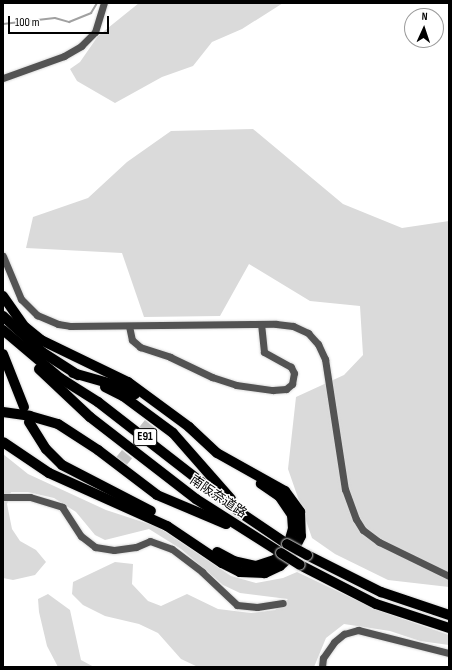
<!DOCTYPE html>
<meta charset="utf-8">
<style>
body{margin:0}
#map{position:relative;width:452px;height:670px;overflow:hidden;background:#fff;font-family:"Sofia Sans Condensed","Noto Sans JP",sans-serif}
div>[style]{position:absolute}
.green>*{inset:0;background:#dadada}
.stream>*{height:2px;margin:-1px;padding:0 1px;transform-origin:1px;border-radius:1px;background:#a1a1a1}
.building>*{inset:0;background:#c3c3c3;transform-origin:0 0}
.roads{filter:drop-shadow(0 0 1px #dbdbdb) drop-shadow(0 0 1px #dbdbdb)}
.minor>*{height:7px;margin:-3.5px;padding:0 3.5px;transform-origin:3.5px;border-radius:3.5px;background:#535353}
.highway>*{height:10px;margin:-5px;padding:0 5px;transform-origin:5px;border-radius:5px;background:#000}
.bridges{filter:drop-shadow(0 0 1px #dbdbdb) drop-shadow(0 0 1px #dbdbdb)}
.highway-bridge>*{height:10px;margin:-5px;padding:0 5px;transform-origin:5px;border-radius:5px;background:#000}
span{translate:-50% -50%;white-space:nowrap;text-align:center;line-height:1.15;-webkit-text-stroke:3px #fff;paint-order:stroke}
.shield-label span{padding:1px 3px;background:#fff;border:1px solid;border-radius:3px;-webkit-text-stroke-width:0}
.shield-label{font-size:12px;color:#000;font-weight:700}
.street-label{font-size:13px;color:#000}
.frame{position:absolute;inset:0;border:4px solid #000;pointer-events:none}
.north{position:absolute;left:404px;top:8px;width:40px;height:40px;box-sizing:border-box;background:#fff;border:1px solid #999;border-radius:50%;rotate:3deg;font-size:11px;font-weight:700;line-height:16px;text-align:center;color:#000}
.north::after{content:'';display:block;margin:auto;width:14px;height:18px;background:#000;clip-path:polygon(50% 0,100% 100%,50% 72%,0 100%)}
.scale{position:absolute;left:8px;top:16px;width:101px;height:18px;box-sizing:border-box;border:2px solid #000;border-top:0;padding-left:5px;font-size:12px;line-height:14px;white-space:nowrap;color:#000;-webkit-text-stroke:3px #fff;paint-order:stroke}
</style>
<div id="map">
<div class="green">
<i style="clip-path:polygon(139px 3px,283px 3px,242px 29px,212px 42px,193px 66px,162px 77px,115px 103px,77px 81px,70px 69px,80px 62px,98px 36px)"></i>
<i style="clip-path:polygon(253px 129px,343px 204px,402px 228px,449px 221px,449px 587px,388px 580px,335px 554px,312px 538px,288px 469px,296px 397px,344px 375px,363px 355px,360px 306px,310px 301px,249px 264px,220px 316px,144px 317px,122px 253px,26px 248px,33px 217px,88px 198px,127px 162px,171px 131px)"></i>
<i style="clip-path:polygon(3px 454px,28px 474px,106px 510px,158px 527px,231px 576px,256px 583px,283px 578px,297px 572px,377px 610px,449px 635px,449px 645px,420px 641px,390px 631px,344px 624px,326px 638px,314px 667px,198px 667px,181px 659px,158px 633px,139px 624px,105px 616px,83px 605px,72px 594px,73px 582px,115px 562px,133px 564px,132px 584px,148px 601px,161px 606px,187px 594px,218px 609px,251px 613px,275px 610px,288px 599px,240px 593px,223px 585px,181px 549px,149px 529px,105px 540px,95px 535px,76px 512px,54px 498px,28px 492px,11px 492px,7px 504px,12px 529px,20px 541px,36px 550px,46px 562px,35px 575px,13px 580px,3px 578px)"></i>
<i style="clip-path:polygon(48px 594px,70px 610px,81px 660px,94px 667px,58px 667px,47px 646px,39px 612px,38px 599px)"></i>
</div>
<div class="stream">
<i style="left:3px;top:24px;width:52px;rotate:-6.6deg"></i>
<i style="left:55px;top:18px;width:15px;rotate:16deg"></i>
<i style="left:69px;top:22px;width:24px;rotate:-22deg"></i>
<i style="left:91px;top:13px;width:12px;rotate:-59deg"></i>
</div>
<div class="building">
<i style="left:145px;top:420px;width:13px;height:9px;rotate:39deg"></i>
<i style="left:122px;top:450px;width:13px;height:9px;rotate:39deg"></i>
</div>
<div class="roads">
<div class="minor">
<i style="left:3px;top:78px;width:65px;rotate:-19.8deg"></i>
<i style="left:64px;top:56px;width:20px;rotate:-30deg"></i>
<i style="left:81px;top:46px;width:20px;rotate:-45deg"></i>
<i style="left:95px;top:32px;width:30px;rotate:-73deg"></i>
<i style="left:3px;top:256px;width:47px;rotate:67.3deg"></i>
<i style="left:21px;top:299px;width:23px;rotate:45deg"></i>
<i style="left:37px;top:315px;width:23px;rotate:23deg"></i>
<i style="left:58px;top:324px;width:12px;rotate:9deg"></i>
<i style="left:70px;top:326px;width:206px;rotate:-0.6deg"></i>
<i style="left:276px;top:324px;width:17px;rotate:7deg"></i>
<i style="left:293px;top:326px;width:17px;rotate:25deg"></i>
<i style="left:308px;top:333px;width:15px;rotate:48deg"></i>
<i style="left:318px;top:344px;width:17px;rotate:65deg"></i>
<i style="left:325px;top:359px;width:132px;rotate:81.3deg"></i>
<i style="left:345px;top:489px;width:32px;rotate:70deg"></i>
<i style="left:356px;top:519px;width:13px;rotate:58deg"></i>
<i style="left:363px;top:530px;width:20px;rotate:37deg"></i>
<i style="left:379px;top:542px;width:78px;rotate:25.9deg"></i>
<i style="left:129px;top:326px;width:14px;rotate:78deg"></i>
<i style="left:132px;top:340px;width:11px;rotate:41deg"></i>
<i style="left:140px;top:347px;width:32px;rotate:18deg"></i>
<i style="left:170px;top:357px;width:47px;rotate:25.5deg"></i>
<i style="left:212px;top:377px;width:25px;rotate:18deg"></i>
<i style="left:236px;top:385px;width:37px;rotate:8deg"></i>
<i style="left:273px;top:390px;width:13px;rotate:-4deg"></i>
<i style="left:286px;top:389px;width:8px;rotate:-40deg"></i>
<i style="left:292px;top:384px;width:11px;rotate:-80deg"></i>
<i style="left:294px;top:373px;width:7px;rotate:-117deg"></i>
<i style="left:291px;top:367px;width:31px;rotate:-151deg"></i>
<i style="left:264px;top:352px;width:28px;rotate:-96deg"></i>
<i style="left:3px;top:497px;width:27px"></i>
<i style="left:30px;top:497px;width:34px;rotate:17deg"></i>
<i style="left:62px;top:507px;width:35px;rotate:57deg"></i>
<i style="left:81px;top:536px;width:18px;rotate:38deg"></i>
<i style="left:95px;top:547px;width:19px;rotate:9deg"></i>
<i style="left:114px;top:550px;width:22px;rotate:-8deg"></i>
<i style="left:136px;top:547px;width:15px;rotate:-23deg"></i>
<i style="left:150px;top:541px;width:23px;rotate:20deg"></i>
<i style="left:172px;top:549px;width:38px;rotate:37deg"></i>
<i style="left:202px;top:572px;width:48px;rotate:43.3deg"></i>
<i style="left:237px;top:605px;width:20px;rotate:6deg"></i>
<i style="left:257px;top:607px;width:26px;rotate:-9deg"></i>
<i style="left:322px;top:667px;width:9px;rotate:-84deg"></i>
<i style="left:323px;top:658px;width:19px;rotate:-55deg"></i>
<i style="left:334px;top:642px;width:13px;rotate:-39deg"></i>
<i style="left:344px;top:634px;width:15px;rotate:-16deg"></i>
<i style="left:358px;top:630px;width:94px;rotate:14.2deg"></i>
</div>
<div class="highway">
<i style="left:3px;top:296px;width:38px;rotate:55deg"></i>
<i style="left:25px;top:327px;width:21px;rotate:39deg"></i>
<i style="left:41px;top:340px;width:97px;rotate:25.8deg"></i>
<i style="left:128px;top:382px;width:76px;rotate:36.4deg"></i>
<i style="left:189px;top:427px;width:38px;rotate:43deg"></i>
<i style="left:217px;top:453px;width:78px;rotate:29.2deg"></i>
<i style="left:285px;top:491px;width:26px;rotate:54deg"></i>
<i style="left:300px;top:512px;width:24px;rotate:88deg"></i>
<i style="left:301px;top:536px;width:22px;rotate:117deg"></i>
<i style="left:291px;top:556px;width:15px;rotate:138deg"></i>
<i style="left:280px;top:566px;width:17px;rotate:155deg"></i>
<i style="left:265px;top:573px;width:25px;rotate:-178deg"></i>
<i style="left:240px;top:572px;width:20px;rotate:-153deg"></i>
<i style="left:222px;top:563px;width:66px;rotate:-146.1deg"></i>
<i style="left:167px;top:526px;width:129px;rotate:-155.8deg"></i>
<i style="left:49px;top:473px;width:55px;rotate:-146deg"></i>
<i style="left:3px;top:316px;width:53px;rotate:42.7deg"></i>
<i style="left:42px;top:352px;width:43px;rotate:32.6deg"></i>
<i style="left:3px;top:330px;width:75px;rotate:40.1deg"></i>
<i style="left:60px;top:378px;width:45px;rotate:32.3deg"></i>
<i style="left:98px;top:402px;width:181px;rotate:37.8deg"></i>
<i style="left:241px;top:513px;width:55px;rotate:34deg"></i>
<i style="left:3px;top:354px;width:57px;rotate:68.4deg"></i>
<i style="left:39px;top:369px;width:70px;rotate:43.3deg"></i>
<i style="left:90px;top:417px;width:134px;rotate:37.7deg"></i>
<i style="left:196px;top:499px;width:101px;rotate:32.4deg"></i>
<i style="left:73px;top:373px;width:48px;rotate:15.8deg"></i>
<i style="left:119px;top:386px;width:18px;rotate:27deg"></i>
<i style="left:105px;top:387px;width:20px;rotate:27deg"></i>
<i style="left:123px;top:396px;width:62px;rotate:36.5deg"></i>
<i style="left:173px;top:433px;width:88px;rotate:48.7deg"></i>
<i style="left:3px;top:412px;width:27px;rotate:8deg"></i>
<i style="left:30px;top:416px;width:29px;rotate:16deg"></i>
<i style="left:58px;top:424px;width:48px;rotate:33deg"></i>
<i style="left:98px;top:450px;width:74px;rotate:37.3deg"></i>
<i style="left:157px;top:495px;width:75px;rotate:22.8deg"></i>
<i style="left:29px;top:422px;width:32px;rotate:58deg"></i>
<i style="left:46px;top:449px;width:23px;rotate:45deg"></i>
<i style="left:62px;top:465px;width:100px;rotate:27.3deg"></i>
<i style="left:217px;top:552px;width:19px;rotate:28deg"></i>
<i style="left:234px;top:561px;width:23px;rotate:13deg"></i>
<i style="left:256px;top:566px;width:20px;rotate:-18deg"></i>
<i style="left:275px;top:560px;width:19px;rotate:-47deg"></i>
<i style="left:288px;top:546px;width:18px;rotate:-74deg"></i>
<i style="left:293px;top:529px;width:14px;rotate:-94deg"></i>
<i style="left:292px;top:515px;width:23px;rotate:-124deg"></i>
<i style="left:279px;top:496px;width:22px;rotate:-146deg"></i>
<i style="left:307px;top:555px;width:83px;rotate:26.6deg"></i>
<i style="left:381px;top:592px;width:72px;rotate:18.7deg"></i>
<i style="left:300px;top:565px;width:85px;rotate:27.2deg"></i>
<i style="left:376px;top:604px;width:77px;rotate:18.2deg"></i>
</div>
</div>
<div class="bridges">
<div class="highway-bridge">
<i style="left:287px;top:544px;width:23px;rotate:29deg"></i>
<i style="left:281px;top:553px;width:22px;rotate:32deg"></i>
</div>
</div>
<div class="shield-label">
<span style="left:145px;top:437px">E91</span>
</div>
<div class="street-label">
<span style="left:218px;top:497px;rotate:34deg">南阪奈道路</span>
</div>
<div class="frame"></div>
<div class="north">N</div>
<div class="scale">100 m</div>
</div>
